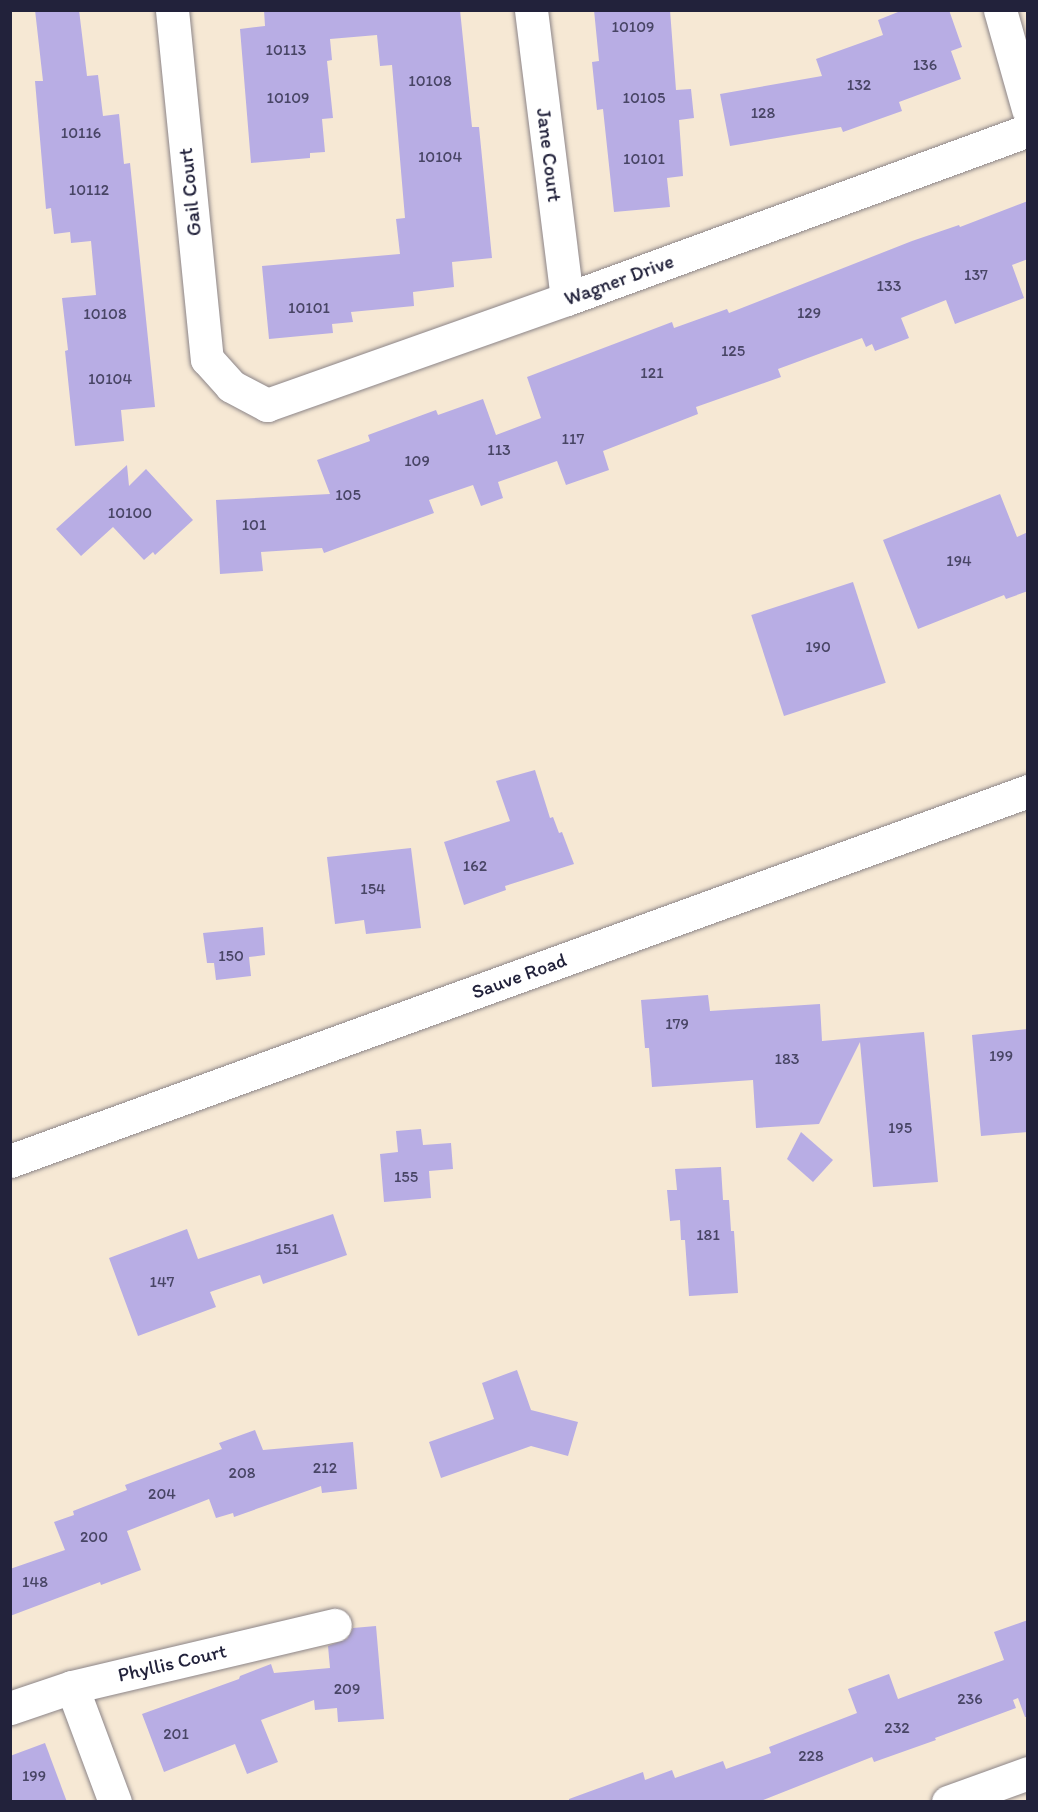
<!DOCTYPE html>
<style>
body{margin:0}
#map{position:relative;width:1038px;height:1812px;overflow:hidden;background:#f6e8d4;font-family:Itim,sans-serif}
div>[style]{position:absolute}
.building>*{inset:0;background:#b8ade4;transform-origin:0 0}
.roads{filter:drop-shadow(0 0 2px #8c8588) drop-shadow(0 0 2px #8c8588)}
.minor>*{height:33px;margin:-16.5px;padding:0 16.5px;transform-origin:16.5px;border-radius:16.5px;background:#fff}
span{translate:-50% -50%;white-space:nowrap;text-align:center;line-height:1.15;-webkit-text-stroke:4.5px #fff;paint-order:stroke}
.number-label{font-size:16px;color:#484565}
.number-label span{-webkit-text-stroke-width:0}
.street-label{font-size:20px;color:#22223b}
.frame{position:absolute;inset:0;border:12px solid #22223b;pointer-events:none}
</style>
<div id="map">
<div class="building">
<i style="clip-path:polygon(35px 10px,79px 10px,87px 76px,98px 75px,103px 116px,119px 114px,124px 164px,130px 163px,155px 407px,121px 410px,124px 441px,75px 446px,65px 351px,68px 350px,62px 298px,96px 295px,91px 241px,71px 243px,70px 232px,54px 234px,51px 208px,46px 209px,35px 81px,43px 81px)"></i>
<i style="clip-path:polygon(264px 10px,460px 10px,472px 127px,479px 127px,492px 258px,452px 262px,454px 287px,413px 292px,414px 306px,351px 312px,353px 322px,332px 324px,333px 333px,269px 339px,262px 266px,400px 254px,396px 219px,405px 218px,392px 65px,380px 66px,377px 35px,330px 39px,332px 60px,327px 61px,333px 118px,322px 119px,325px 152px,310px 153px,310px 158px,251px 163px,240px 29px,265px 26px)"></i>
<i style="clip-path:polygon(594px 10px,670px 10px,676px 90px,691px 89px,694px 118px,679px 120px,683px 176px,667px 178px,670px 207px,614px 212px,603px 109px,597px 110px,592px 62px,599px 61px)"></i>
<i style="clip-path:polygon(903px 10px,949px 10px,962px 47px,951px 51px,961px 79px,899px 102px,902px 111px,843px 132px,841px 127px,730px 146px,720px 94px,822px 76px,816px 59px,883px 35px,878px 20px)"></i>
<i style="clip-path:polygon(1028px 201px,1028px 259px,1012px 265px,1024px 298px,955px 324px,946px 300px,901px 318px,909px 338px,875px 351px,872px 344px,866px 347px,862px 338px,778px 369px,781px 377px,696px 407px,698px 414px,603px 451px,609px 470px,566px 485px,557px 461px,498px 482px,503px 498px,481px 506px,473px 485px,429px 500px,434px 513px,324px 553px,322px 548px,261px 552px,263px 571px,220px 574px,216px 500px,330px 494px,317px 460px,370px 441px,368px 435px,436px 410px,438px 415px,483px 399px,496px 435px,541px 418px,527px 377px,672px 322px,674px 328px,727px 309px,729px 313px,912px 241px,959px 225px,960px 227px)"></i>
<i style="clip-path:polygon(127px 465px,129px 486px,146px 469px,193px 520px,155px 555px,153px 552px,144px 560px,113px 527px,81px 556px,56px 529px)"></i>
<i style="clip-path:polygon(1000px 494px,1017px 537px,1028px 532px,1028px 591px,1006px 599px,1004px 595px,918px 629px,883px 540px)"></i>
<i style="left:853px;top:582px;width:106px;height:107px;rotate:72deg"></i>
<i style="clip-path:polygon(535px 770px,550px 818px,553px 817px,559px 833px,562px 832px,574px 864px,505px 886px,506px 890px,464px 905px,444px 842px,510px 821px,496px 781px)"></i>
<i style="clip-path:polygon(411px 848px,421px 928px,366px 934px,364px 920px,335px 924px,327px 857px)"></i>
<i style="clip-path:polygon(263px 927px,265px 955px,249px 957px,251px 976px,216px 980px,214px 963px,207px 963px,203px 933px)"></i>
<i style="clip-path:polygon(708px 995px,710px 1011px,820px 1004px,822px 1041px,924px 1032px,938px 1182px,873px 1187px,860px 1042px,819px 1124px,756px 1128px,753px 1080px,652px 1087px,649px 1048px,645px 1048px,641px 1000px)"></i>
<i style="clip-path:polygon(1028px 1029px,1028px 1132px,981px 1136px,972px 1035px)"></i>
<i style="clip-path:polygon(421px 1129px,423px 1145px,451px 1143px,453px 1169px,429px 1171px,431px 1198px,384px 1202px,380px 1154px,398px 1152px,396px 1131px)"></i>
<i style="clip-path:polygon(801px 1132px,833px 1160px,813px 1182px,787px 1159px)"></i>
<i style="clip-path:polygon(721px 1167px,723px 1200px,729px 1200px,731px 1231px,734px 1231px,738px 1293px,689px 1296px,685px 1240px,681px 1240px,680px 1220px,670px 1221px,667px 1190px,677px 1190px,675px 1169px)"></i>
<i style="clip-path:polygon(333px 1214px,347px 1255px,263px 1284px,260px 1275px,210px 1292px,216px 1307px,138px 1336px,109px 1258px,187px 1229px,198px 1259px)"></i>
<i style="clip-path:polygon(517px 1370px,531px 1410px,578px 1422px,568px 1456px,531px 1446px,441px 1478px,429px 1442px,494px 1419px,482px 1383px)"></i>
<i style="clip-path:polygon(255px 1430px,263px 1450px,353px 1442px,357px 1489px,322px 1493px,321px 1486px,234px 1517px,233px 1513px,216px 1518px,209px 1499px,127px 1531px,141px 1570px,101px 1585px,100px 1582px,10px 1616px,10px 1569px,65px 1550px,54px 1522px,74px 1515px,73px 1511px,127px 1490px,125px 1485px,222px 1449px,219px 1443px)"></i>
<i style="clip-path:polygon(1028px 1620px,1028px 1717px,1025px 1717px,1018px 1698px,1013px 1700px,1016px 1708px,935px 1738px,936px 1740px,874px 1762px,872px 1757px,758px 1802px,569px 1802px,569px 1799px,643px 1772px,645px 1780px,672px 1770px,675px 1778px,723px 1761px,726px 1769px,771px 1753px,769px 1747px,857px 1713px,848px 1689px,889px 1674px,898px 1699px,1004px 1660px,994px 1632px)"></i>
<i style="clip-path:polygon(376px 1626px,384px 1719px,338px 1722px,337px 1708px,315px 1710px,314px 1700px,261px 1720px,278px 1762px,247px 1774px,235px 1744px,164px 1772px,142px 1714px,239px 1679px,240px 1676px,271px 1664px,274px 1673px,330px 1668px,328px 1646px,347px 1639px,353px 1628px)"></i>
<i style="clip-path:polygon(45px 1743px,67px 1802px,10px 1802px,10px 1756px)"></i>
</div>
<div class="roads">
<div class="minor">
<i style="left:172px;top:10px;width:351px;rotate:84.3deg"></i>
<i style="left:207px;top:359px;width:36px;rotate:48deg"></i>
<i style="left:231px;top:386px;width:41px;rotate:27.8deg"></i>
<i style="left:267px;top:405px;width:318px;rotate:-19.5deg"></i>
<i style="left:567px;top:299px;width:491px;rotate:-20.1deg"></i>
<i style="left:531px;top:10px;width:291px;rotate:82.9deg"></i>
<i style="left:1000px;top:10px;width:103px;rotate:74.2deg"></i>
<i style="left:10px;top:1161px;width:1083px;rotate:-19.97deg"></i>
<i style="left:72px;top:1687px;width:123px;rotate:69.5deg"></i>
<i style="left:10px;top:1708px;width:65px;rotate:-18.7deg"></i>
<i style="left:72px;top:1687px;width:270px;rotate:-13.3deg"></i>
<i style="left:948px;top:1802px;width:85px;rotate:-19.9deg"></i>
</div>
</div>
<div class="number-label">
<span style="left:633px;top:27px">10109</span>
<span style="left:286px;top:50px">10113</span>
<span style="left:925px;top:65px">136</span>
<span style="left:430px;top:81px">10108</span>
<span style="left:859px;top:85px">132</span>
<span style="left:288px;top:98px">10109</span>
<span style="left:644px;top:98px">10105</span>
<span style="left:763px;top:113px">128</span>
<span style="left:81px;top:133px">10116</span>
<span style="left:440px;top:157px">10104</span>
<span style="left:644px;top:159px">10101</span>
<span style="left:89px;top:190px">10112</span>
<span style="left:976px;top:275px">137</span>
<span style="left:889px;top:286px">133</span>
<span style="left:309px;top:308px">10101</span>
<span style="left:809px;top:313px">129</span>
<span style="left:105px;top:314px">10108</span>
<span style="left:733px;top:351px">125</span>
<span style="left:652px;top:373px">121</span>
<span style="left:110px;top:379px">10104</span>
<span style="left:573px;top:439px">117</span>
<span style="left:499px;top:450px">113</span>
<span style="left:417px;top:461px">109</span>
<span style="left:348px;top:495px">105</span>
<span style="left:130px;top:513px">10100</span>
<span style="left:254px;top:525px">101</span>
<span style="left:959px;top:561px">194</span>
<span style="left:818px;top:647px">190</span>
<span style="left:475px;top:866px">162</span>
<span style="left:373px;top:889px">154</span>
<span style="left:231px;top:956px">150</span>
<span style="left:677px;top:1024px">179</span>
<span style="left:1001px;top:1056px">199</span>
<span style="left:787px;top:1059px">183</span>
<span style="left:900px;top:1128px">195</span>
<span style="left:406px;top:1177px">155</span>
<span style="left:708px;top:1235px">181</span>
<span style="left:287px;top:1249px">151</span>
<span style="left:162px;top:1282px">147</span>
<span style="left:325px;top:1468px">212</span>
<span style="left:242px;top:1473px">208</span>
<span style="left:162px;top:1494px">204</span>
<span style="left:94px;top:1537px">200</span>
<span style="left:35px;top:1582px">148</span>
<span style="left:347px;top:1689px">209</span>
<span style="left:970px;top:1699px">236</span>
<span style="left:897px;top:1728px">232</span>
<span style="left:176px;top:1734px">201</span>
<span style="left:811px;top:1756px">228</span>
<span style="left:34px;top:1776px">199</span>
</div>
<div class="street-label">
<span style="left:549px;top:155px;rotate:83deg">Jane Court</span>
<span style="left:190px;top:192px;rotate:-96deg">Gail Court</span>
<span style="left:619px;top:280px;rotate:-20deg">Wagner Drive</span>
<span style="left:519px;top:976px;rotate:-20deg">Sauve Road</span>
<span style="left:172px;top:1663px;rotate:-13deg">Phyllis Court</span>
</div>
<div class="frame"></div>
</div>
